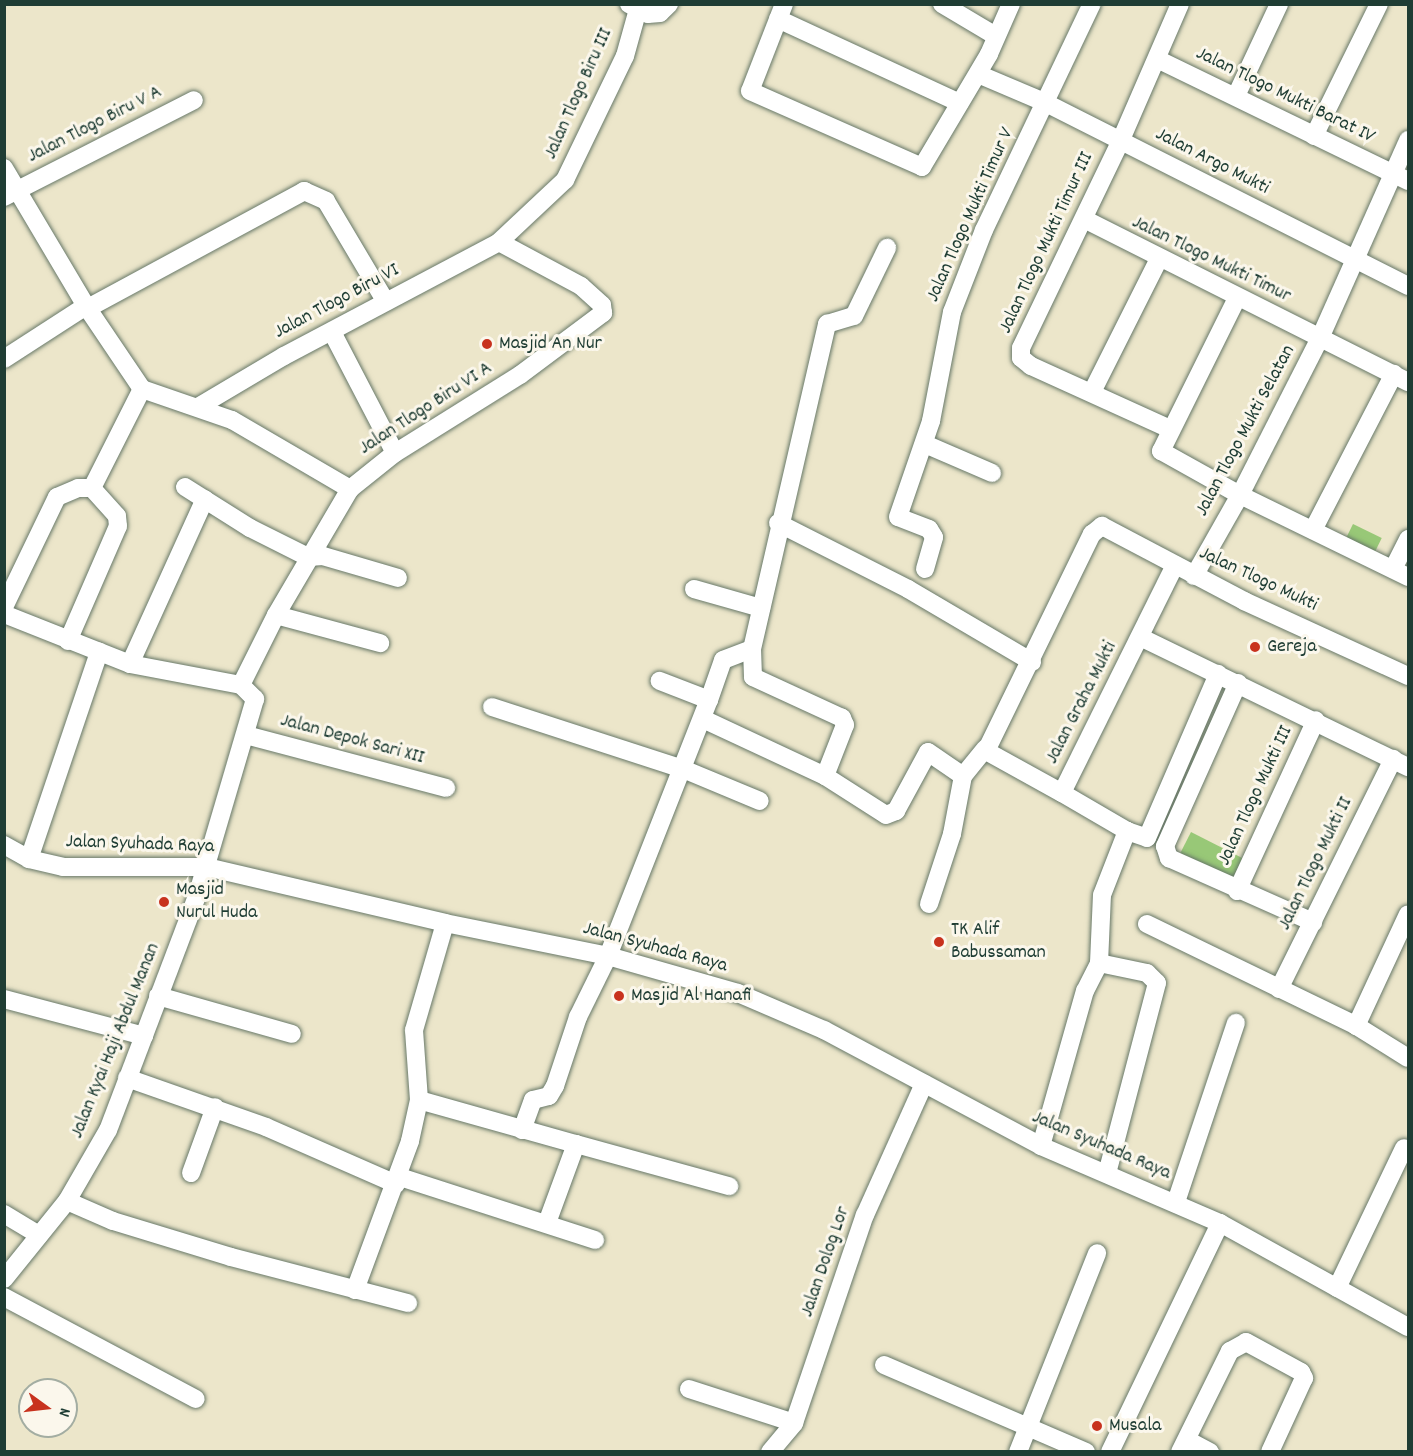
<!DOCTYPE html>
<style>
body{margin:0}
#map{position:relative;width:1413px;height:1456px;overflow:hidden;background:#ece6ca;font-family:Dekko,sans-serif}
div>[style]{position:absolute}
.green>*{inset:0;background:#98c877;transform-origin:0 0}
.roads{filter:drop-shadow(0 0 2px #677868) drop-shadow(0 0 2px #677868)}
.minor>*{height:18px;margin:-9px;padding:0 9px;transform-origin:9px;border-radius:9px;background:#fff}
.dots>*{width:16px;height:16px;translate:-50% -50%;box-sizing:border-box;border:3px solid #fbf7ec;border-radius:50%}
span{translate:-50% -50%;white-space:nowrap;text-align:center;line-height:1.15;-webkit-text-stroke:6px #fbf7ec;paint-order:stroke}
.street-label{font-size:20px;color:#1f3d34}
.poi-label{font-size:20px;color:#1f3d34}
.left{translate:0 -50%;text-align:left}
.frame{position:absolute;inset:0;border:6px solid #1f3d34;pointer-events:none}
.north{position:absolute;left:18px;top:1378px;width:60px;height:60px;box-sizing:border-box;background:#fbf7ec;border:2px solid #a3ada2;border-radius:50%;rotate:105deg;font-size:16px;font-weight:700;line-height:24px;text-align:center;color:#1f3d34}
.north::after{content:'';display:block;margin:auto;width:21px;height:27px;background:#c8321e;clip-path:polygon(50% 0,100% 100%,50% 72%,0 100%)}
</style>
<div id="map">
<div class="green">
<i style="left:1353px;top:524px;width:32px;height:19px;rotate:26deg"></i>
<i style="left:1191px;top:832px;width:58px;height:26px;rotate:27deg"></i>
</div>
<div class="roads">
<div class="minor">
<i style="left:629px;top:4px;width:21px;rotate:28deg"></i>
<i style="left:648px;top:14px;width:12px;rotate:-5deg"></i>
<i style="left:660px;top:13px;width:13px;rotate:-45deg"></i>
<i style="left:784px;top:4px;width:93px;rotate:111.3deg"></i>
<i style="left:750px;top:91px;width:188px;rotate:23.8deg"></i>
<i style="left:922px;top:167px;width:131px;rotate:-59.3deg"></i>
<i style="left:989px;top:54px;width:55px;rotate:-66.3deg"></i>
<i style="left:942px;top:4px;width:63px;rotate:30.7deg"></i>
<i style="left:778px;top:19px;width:200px;rotate:24.8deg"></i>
<i style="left:1157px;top:59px;width:279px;rotate:25.9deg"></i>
<i style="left:978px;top:74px;width:72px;rotate:23deg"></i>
<i style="left:1044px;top:102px;width:408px;rotate:26.8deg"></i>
<i style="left:1236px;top:96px;width:102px;rotate:-64.9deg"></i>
<i style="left:1314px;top:136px;width:147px;rotate:-63.8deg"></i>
<i style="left:4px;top:168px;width:161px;rotate:59.3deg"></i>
<i style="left:86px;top:306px;width:100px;rotate:56deg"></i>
<i style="left:142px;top:389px;width:95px;rotate:19deg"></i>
<i style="left:232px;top:420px;width:137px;rotate:30.3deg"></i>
<i style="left:4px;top:197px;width:213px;rotate:-27deg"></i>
<i style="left:1084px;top:219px;width:363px;rotate:26.7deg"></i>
<i style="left:1237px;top:298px;width:171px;rotate:116.4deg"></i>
<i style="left:1161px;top:451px;width:90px;rotate:29.1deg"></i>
<i style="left:1240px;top:495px;width:187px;rotate:26deg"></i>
<i style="left:88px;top:308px;width:246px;rotate:-28.4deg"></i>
<i style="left:304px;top:191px;width:24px;rotate:24deg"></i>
<i style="left:326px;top:201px;width:117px;rotate:59.3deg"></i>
<i style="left:332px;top:332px;width:136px;rotate:62.5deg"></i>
<i style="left:4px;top:359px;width:98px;rotate:-32.9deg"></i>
<i style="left:1092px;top:392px;width:149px;rotate:-63.3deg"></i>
<i style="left:198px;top:407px;width:100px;rotate:-30.7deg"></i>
<i style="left:284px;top:356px;width:243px;rotate:-27.9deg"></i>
<i style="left:499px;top:242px;width:91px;rotate:-43.2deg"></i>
<i style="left:565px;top:180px;width:138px;rotate:-64.2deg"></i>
<i style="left:625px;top:56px;width:49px;rotate:-74.5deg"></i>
<i style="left:1170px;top:429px;width:153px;rotate:-155.6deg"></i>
<i style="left:1031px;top:366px;width:13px;rotate:-141deg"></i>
<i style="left:1021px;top:358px;width:10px;rotate:-90deg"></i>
<i style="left:1021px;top:348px;width:229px;rotate:-64.3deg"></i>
<i style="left:1120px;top:142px;width:150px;rotate:-66.5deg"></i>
<i style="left:925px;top:444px;width:73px;rotate:23.4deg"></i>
<i style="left:185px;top:487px;width:77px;rotate:32.2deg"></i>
<i style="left:250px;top:528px;width:65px;rotate:26.6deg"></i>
<i style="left:778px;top:523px;width:146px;rotate:26.9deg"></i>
<i style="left:908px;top:589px;width:144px;rotate:30.5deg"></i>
<i style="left:1313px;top:530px;width:176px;rotate:-62.6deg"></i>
<i style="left:308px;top:557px;width:15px;rotate:-4deg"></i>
<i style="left:323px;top:556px;width:78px;rotate:16.3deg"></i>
<i style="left:1175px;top:565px;width:254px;rotate:116.4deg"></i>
<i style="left:1062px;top:793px;width:87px;rotate:-151.1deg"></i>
<i style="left:986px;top:751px;width:242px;rotate:-64deg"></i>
<i style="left:1092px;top:534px;width:13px;rotate:-39deg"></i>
<i style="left:1102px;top:526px;width:161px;rotate:27.8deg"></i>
<i style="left:1244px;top:601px;width:180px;rotate:24.6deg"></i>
<i style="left:925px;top:569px;width:33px;rotate:-74deg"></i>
<i style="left:934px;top:537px;width:9px;rotate:-122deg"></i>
<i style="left:929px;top:529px;width:33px;rotate:-159deg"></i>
<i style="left:898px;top:517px;width:102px;rotate:-71deg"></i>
<i style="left:931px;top:421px;width:111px;rotate:-79.1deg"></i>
<i style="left:952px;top:312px;width:88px;rotate:-68.7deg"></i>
<i style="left:984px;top:230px;width:250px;rotate:-64.5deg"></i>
<i style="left:1393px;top:569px;width:34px;rotate:-63deg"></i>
<i style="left:1194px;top:576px;width:93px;rotate:-60.4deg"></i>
<i style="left:1240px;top:495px;width:176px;rotate:-63deg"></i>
<i style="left:1320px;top:338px;width:217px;rotate:-66deg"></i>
<i style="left:694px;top:589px;width:70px;rotate:15.8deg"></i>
<i style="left:4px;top:607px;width:122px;rotate:-64.3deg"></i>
<i style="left:57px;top:497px;width:23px;rotate:-23deg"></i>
<i style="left:78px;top:488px;width:14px"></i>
<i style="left:92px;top:488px;width:111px;rotate:-63.2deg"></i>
<i style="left:4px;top:614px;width:136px;rotate:21.6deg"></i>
<i style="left:130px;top:664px;width:113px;rotate:10.7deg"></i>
<i style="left:241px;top:685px;width:20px;rotate:45deg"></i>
<i style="left:255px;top:699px;width:205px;rotate:106.4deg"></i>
<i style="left:197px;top:896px;width:250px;rotate:110.8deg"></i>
<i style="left:108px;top:1130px;width:82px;rotate:120deg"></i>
<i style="left:67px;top:1201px;width:100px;rotate:128.9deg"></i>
<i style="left:276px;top:615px;width:108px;rotate:15.1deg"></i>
<i style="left:1140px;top:637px;width:298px;rotate:25.9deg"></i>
<i style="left:68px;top:641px;width:125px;rotate:-66.5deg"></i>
<i style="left:118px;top:526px;width:10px;rotate:-96deg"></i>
<i style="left:117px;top:516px;width:38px;rotate:-132deg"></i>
<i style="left:130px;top:664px;width:181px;rotate:-65.6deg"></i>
<i style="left:1238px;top:683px;width:179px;rotate:114.1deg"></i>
<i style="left:1165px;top:846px;width:13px;rotate:72deg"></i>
<i style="left:1169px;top:858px;width:158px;rotate:24deg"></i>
<i style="left:241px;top:685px;width:78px;rotate:-63.4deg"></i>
<i style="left:276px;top:615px;width:146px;rotate:-59.6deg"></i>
<i style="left:350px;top:489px;width:58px;rotate:-38.7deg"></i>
<i style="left:395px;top:453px;width:147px;rotate:-32deg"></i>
<i style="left:520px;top:375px;width:104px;rotate:-36.8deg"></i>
<i style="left:603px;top:313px;width:8px;rotate:-97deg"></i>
<i style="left:602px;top:305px;width:28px;rotate:-138deg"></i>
<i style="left:581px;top:286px;width:93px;rotate:-151.8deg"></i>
<i style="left:709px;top:700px;width:42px;rotate:-70.7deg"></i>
<i style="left:723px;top:660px;width:31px;rotate:-21deg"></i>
<i style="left:492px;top:707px;width:201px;rotate:18deg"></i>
<i style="left:683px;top:769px;width:83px;rotate:22.6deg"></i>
<i style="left:703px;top:719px;width:135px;rotate:25deg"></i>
<i style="left:825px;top:776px;width:72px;rotate:32.6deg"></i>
<i style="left:886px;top:815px;width:11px;rotate:-22deg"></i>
<i style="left:896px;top:811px;width:67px;rotate:-61.5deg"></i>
<i style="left:928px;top:752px;width:42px;rotate:34.4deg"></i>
<i style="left:246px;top:735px;width:207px;rotate:14.8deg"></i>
<i style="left:825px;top:776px;width:55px;rotate:-68.6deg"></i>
<i style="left:845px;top:725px;width:8px;rotate:-113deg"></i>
<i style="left:842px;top:718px;width:98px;rotate:-155.3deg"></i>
<i style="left:753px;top:677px;width:28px;rotate:-92deg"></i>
<i style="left:752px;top:649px;width:334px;rotate:-77deg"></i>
<i style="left:827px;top:324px;width:28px;rotate:-17deg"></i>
<i style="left:854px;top:316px;width:76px;rotate:-64.1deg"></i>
<i style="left:1062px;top:793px;width:75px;rotate:30.3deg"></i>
<i style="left:1127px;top:831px;width:21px;rotate:19deg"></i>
<i style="left:1147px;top:838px;width:179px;rotate:-66.6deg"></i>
<i style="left:4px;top:845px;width:29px;rotate:29deg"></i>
<i style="left:29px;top:859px;width:35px;rotate:13deg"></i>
<i style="left:63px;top:867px;width:144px"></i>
<i style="left:207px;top:867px;width:244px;rotate:13.2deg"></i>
<i style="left:445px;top:923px;width:166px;rotate:11.4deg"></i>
<i style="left:608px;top:956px;width:135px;rotate:15.9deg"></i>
<i style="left:738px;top:993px;width:94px;rotate:23.3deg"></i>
<i style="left:824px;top:1030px;width:246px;rotate:28.1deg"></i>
<i style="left:1041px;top:1146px;width:195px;rotate:23.3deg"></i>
<i style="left:1220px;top:1223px;width:215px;rotate:29deg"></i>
<i style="left:29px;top:859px;width:219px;rotate:-71.3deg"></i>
<i style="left:1237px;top:891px;width:188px;rotate:-65.2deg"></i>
<i style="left:929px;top:904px;width:74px;rotate:-71.8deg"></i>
<i style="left:952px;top:834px;width:59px;rotate:-79.3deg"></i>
<i style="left:963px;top:776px;width:35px;rotate:-51deg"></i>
<i style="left:1147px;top:924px;width:231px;rotate:25.9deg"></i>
<i style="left:1355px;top:1025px;width:62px;rotate:31.9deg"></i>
<i style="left:1099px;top:963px;width:49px;rotate:11.8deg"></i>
<i style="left:1147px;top:973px;width:14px;rotate:45deg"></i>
<i style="left:1157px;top:983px;width:197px;rotate:104.7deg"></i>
<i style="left:1279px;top:989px;width:257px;rotate:-63.6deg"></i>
<i style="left:158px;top:996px;width:139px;rotate:15.8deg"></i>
<i style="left:4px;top:999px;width:145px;rotate:14.8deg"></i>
<i style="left:1356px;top:1026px;width:123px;rotate:-65.1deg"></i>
<i style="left:127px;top:1078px;width:147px;rotate:19.4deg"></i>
<i style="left:266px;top:1127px;width:142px;rotate:23.7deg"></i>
<i style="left:419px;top:1100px;width:163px;rotate:15.7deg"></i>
<i style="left:576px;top:1144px;width:84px;rotate:110.2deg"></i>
<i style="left:522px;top:1130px;width:32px;rotate:-70deg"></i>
<i style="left:533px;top:1100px;width:16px;rotate:-14deg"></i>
<i style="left:549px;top:1096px;width:12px;rotate:-59deg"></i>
<i style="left:555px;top:1086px;width:73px;rotate:-71.6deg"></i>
<i style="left:578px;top:1017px;width:68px;rotate:-63.8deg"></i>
<i style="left:608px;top:956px;width:275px;rotate:-68.5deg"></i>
<i style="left:709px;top:700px;width:53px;rotate:-158.8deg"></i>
<i style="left:576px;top:1144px;width:159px;rotate:15.4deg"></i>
<i style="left:1041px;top:1146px;width:161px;rotate:-74.2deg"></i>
<i style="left:1085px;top:991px;width:31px;rotate:-63deg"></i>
<i style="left:1099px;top:963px;width:68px;rotate:-87.5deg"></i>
<i style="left:1102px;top:895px;width:69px;rotate:-68.7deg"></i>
<i style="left:191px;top:1173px;width:70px;rotate:-70deg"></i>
<i style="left:400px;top:1177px;width:205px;rotate:17.9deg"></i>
<i style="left:67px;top:1201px;width:50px;rotate:23.5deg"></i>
<i style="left:113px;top:1221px;width:123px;rotate:17deg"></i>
<i style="left:231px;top:1257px;width:183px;rotate:14.6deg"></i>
<i style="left:1176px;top:1202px;width:189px;rotate:-71.5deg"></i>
<i style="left:4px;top:1214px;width:41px;rotate:31deg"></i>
<i style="left:1337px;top:1288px;width:155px;rotate:-64.4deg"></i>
<i style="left:355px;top:1290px;width:159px;rotate:-69.7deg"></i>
<i style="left:410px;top:1141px;width:42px;rotate:-77.6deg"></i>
<i style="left:419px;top:1100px;width:70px;rotate:-94.1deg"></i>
<i style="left:414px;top:1030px;width:111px;rotate:-73.8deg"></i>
<i style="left:4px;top:1297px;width:217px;rotate:28deg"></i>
<i style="left:884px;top:1365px;width:220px;rotate:23.3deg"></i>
<i style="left:689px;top:1389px;width:110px;rotate:17.9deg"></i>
<i style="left:1189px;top:1441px;width:24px;rotate:28deg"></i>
<i style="left:770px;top:1452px;width:38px;rotate:-50deg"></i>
<i style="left:794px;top:1423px;width:220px;rotate:-71.2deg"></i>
<i style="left:865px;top:1215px;width:144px;rotate:-65.8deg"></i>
<i style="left:1018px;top:1452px;width:214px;rotate:-68.3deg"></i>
<i style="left:1110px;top:1452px;width:254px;rotate:-64.3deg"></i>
<i style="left:1180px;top:1452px;width:113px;rotate:-63.7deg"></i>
<i style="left:1230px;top:1351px;width:18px;rotate:-29deg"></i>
<i style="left:1246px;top:1342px;width:63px;rotate:28.6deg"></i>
<i style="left:1301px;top:1372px;width:7px;rotate:63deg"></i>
<i style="left:1304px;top:1378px;width:81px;rotate:114.7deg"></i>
</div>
</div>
<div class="dots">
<i style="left:487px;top:344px;background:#c8321e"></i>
<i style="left:1255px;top:647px;background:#c8321e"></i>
<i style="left:164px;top:902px;background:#c8321e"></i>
<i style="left:939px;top:942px;background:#c8321e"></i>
<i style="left:619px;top:996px;background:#c8321e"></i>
<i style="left:1097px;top:1426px;background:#c8321e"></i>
</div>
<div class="street-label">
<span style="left:579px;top:94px;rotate:-66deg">Jalan Tlogo Biru III</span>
<span style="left:1285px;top:96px;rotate:26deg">Jalan Tlogo Mukti Barat IV</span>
<span style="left:95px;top:125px;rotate:-27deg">Jalan Tlogo Biru V A</span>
<span style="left:1212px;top:162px;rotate:27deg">Jalan Argo Mukti</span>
<span style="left:971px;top:215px;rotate:-66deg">Jalan Tlogo Mukti Timur V</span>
<span style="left:1047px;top:243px;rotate:-65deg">Jalan Tlogo Mukti Timur III</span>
<span style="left:1211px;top:260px;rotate:26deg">Jalan Tlogo Mukti Timur</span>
<span style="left:337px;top:302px;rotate:-28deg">Jalan Tlogo Biru VI</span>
<span style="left:426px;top:409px;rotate:-33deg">Jalan Tlogo Biru VI A</span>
<span style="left:1246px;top:431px;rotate:-62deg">Jalan Tlogo Mukti Selatan</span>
<span style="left:1258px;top:580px;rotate:25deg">Jalan Tlogo Mukti</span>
<span style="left:1082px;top:703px;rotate:-63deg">Jalan Graha Mukti</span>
<span style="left:352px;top:740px;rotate:15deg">Jalan Depok Sari XII</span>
<span style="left:1256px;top:796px;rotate:-65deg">Jalan Tlogo Mukti III</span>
<span style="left:140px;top:845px;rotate:2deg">Jalan Syuhada Raya</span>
<span style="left:1316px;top:864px;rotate:-64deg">Jalan Tlogo Mukti II</span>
<span style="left:655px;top:948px;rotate:15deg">Jalan Syuhada Raya</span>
<span style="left:116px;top:1041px;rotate:-68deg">Jalan Kyai Haji Abdul Manan</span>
<span style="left:1101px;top:1146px;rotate:23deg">Jalan Syuhada Raya</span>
<span style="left:826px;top:1262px;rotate:-71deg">Jalan Dolog Lor</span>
</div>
<div class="poi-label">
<span class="left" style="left:499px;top:344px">Masjid An Nur</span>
<span class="left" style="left:1267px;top:647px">Gereja</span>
<span class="left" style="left:176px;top:902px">Masjid<br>Nurul Huda</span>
<span class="left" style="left:951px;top:942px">TK Alif<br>Babussaman</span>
<span class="left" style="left:631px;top:996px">Masjid Al Hanafi</span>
<span class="left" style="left:1109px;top:1426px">Musala</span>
</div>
<div class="frame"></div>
<div class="north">N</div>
</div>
